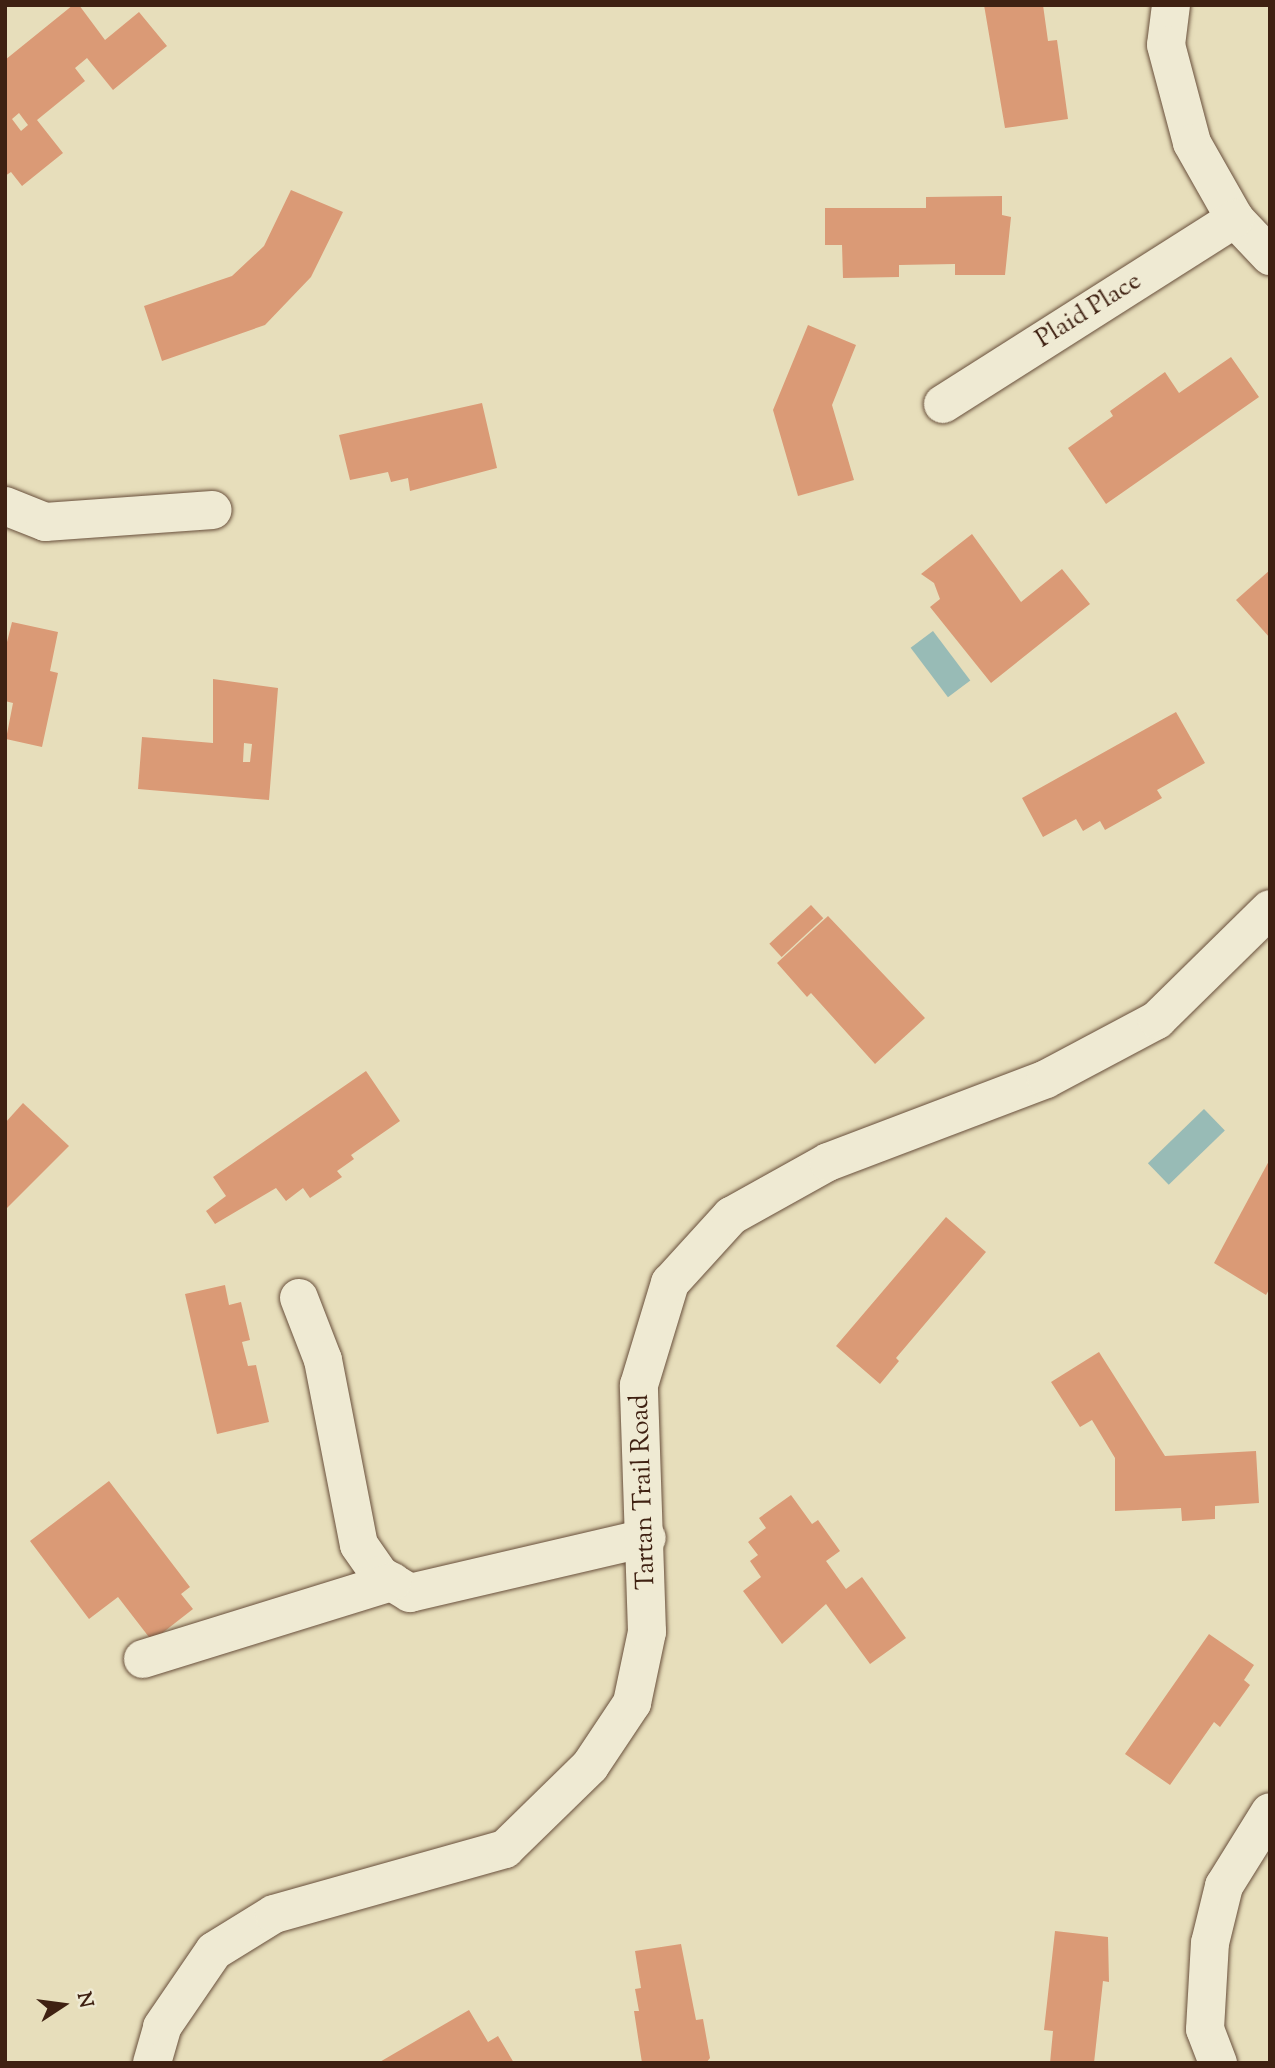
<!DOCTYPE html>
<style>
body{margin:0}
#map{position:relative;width:1275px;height:2068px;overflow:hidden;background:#e7debb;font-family:"Sorts Mill Goudy",serif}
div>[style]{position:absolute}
.water>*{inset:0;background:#98bbb6;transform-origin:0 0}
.building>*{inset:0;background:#da9a76;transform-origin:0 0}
.roads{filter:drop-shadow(0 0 2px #69503c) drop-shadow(0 0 2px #69503c)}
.minor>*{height:38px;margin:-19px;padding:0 19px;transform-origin:19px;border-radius:19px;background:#efead3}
span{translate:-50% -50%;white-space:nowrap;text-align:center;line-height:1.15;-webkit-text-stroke:6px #efead3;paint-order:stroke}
.street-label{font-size:26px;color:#3f2112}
.frame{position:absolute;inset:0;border:7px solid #3f2112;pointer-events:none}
.north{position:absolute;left:28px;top:1970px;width:70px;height:70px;-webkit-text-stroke:5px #efead3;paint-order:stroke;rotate:77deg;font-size:19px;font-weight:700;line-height:28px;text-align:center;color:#3f2112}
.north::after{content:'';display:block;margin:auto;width:24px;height:32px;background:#3f2112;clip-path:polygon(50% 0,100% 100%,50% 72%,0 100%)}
</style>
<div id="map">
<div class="water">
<i style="left:933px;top:631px;width:62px;height:28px;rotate:53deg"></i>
<i style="left:1204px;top:1109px;width:30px;height:78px;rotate:46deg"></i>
</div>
<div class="building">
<i style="clip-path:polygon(evenodd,73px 5px,79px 5px,105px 40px,139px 12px,167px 46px,113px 90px,87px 58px,75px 68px,85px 81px,37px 120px,63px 153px,22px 186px,11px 172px,5px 176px,5px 60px,73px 5px,19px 113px,28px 125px,21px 131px,12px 119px,19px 113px)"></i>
<i style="clip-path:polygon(984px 5px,1043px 5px,1048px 41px,1057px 40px,1068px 119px,1005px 128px)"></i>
<i style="clip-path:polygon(291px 190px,343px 212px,311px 277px,265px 325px,162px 361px,144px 306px,232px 276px,264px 246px)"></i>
<i style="clip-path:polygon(1002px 196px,1002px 215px,1011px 217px,1005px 275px,955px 275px,955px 264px,899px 265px,899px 277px,843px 278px,842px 245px,825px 245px,825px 208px,926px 208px,926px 197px)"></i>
<i style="clip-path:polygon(808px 325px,856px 345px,832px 405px,854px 480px,798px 496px,773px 410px)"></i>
<i style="clip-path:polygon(1231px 357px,1259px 397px,1106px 504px,1068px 448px,1113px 416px,1110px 411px,1165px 372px,1179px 393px)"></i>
<i style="clip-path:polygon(482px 403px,497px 468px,410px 491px,408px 478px,391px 482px,388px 472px,350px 480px,339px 435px)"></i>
<i style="clip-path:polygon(972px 534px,1021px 602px,1062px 569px,1090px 604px,991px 683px,930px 607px,940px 599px,934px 583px,921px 574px)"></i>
<i style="clip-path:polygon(1270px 570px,1270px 638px,1236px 600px)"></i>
<i style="clip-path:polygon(12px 622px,58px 632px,50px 671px,58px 673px,42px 747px,6px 739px,13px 703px,5px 701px,5px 650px)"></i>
<i style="clip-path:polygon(evenodd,213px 679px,278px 688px,269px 800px,138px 789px,142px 737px,213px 743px,213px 679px,244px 743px,252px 744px,250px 762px,243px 762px,244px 743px)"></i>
<i style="clip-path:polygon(1176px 712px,1205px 763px,1157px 790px,1162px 798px,1105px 830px,1100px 821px,1083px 831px,1076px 819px,1043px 837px,1022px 798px)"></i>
<i style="left:811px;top:905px;width:18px;height:57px;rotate:47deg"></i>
<i style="clip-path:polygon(828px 916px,925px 1018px,875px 1064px,811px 993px,807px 997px,777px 963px)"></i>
<i style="clip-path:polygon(366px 1071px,400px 1121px,351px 1155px,354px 1159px,337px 1171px,342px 1177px,310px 1198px,303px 1188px,286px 1201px,276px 1188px,215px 1224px,206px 1211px,226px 1196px,213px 1177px)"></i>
<i style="clip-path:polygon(23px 1103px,69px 1146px,5px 1210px,5px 1123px)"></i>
<i style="clip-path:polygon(1270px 1159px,1270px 1288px,1266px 1295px,1214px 1263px)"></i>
<i style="clip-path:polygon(946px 1217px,986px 1252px,896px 1358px,899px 1361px,880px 1384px,836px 1346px)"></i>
<i style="clip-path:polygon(225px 1285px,229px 1305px,241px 1302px,250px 1340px,242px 1342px,248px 1366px,256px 1365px,269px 1422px,217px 1434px,185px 1294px)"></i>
<i style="clip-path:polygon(1099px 1352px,1165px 1456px,1256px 1451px,1259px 1503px,1215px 1506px,1215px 1519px,1182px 1521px,1181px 1508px,1115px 1511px,1115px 1458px,1092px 1420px,1080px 1427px,1051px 1382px)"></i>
<i style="clip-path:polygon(109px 1481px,190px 1587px,181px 1594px,193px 1609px,152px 1641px,118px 1597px,89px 1619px,30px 1541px)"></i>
<i style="clip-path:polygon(791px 1495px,812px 1524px,818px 1520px,840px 1551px,826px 1561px,846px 1589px,862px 1577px,906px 1638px,870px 1664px,826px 1604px,782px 1644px,743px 1591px,761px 1577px,750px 1561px,758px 1555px,748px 1542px,766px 1528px,759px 1518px)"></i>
<i style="clip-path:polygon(1209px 1634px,1254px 1665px,1244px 1680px,1250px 1685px,1220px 1727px,1214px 1722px,1170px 1785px,1125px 1754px)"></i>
<i style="clip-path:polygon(1055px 1931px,1108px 1937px,1109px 1982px,1103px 1981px,1094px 2063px,1050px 2063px,1053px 2031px,1044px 2030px)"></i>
<i style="clip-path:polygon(681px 1944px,696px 2020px,703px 2019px,710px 2058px,706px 2063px,642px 2063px,634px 2011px,639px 2011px,635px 1989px,641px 1988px,635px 1951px)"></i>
<i style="clip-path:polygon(469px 2010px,488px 2042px,498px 2036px,514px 2063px,378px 2063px)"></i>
</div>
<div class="roads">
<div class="minor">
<i style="left:1171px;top:5px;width:40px;rotate:97.1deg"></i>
<i style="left:1166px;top:45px;width:101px;rotate:75.1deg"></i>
<i style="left:1192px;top:143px;width:87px;rotate:60.5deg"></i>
<i style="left:1235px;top:219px;width:51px;rotate:46.6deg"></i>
<i style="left:943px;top:404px;width:346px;rotate:-32.4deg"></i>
<i style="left:5px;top:506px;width:43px;rotate:21.8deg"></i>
<i style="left:45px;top:522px;width:168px;rotate:-4.1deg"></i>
<i style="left:299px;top:1298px;width:66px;rotate:68.8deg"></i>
<i style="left:323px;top:1360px;width:188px;rotate:79deg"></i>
<i style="left:359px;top:1545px;width:37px;rotate:55deg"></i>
<i style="left:380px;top:1575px;width:35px;rotate:31deg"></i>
<i style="left:410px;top:1593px;width:243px;rotate:-13.1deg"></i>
<i style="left:143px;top:1659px;width:261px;rotate:-17.2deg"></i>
<i style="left:152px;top:2063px;width:37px;rotate:-74deg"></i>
<i style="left:162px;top:2027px;width:92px;rotate:-55.6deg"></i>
<i style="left:214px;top:1951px;width:70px;rotate:-31.7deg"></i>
<i style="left:274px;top:1914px;width:240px;rotate:-15.7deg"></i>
<i style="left:505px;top:1849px;width:119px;rotate:-44.3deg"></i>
<i style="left:590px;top:1766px;width:76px;rotate:-56.3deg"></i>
<i style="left:632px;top:1703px;width:73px;rotate:-78.1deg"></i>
<i style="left:647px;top:1632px;width:247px;rotate:-91.9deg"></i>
<i style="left:639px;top:1385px;width:107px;rotate:-73.1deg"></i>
<i style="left:670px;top:1283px;width:91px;rotate:-47.7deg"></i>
<i style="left:731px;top:1216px;width:111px;rotate:-29.1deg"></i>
<i style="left:828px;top:1162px;width:233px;rotate:-20.8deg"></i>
<i style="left:1046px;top:1079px;width:126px;rotate:-28deg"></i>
<i style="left:1157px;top:1020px;width:158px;rotate:-44.5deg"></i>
<i style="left:1218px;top:2063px;width:36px;rotate:-111deg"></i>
<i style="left:1205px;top:2029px;width:86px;rotate:-86.7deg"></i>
<i style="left:1210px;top:1943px;width:59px;rotate:-76.2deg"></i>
<i style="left:1224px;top:1886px;width:87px;rotate:-58.1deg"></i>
</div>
</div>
<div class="street-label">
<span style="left:1089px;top:311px;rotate:-32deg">Plaid Place</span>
<span style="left:644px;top:1492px;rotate:-92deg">Tartan Trail Road</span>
</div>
<div class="frame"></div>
<div class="north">N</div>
</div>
